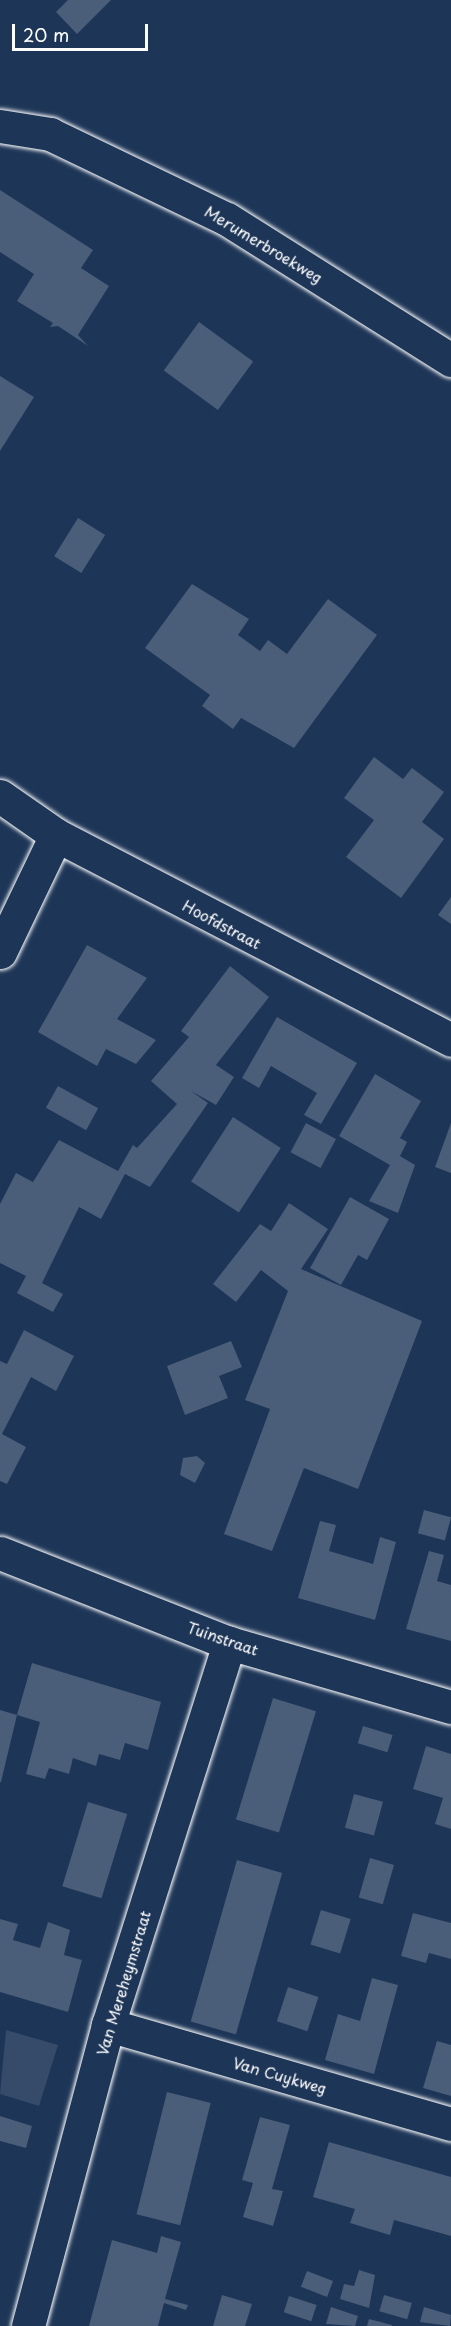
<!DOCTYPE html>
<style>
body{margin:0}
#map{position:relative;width:451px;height:2326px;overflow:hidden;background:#1d3557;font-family:"Playpen Sans",sans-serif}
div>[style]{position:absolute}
.green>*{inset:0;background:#364b69}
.building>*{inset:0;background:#4a5d79;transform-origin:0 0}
.roads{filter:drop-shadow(0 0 2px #fff) drop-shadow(0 0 2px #fff)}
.minor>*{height:33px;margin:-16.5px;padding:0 16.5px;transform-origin:16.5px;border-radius:16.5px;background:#1d3557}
.tertiary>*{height:33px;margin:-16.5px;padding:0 16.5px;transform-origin:16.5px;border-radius:16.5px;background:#1d3557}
span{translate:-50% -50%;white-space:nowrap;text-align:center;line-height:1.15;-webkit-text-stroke:4.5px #1d3557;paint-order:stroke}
.street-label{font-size:15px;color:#fff}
.scale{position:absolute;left:12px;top:24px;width:136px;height:27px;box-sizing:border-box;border:3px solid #fff;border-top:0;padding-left:8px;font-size:18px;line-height:21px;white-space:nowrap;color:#fff;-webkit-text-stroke:4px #1d3557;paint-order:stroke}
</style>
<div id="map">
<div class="green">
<i style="clip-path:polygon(6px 2030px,58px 2045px,39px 2106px,0 2094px)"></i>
</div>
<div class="building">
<i style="clip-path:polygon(68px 0,111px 0,77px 34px,56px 12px)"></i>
<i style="clip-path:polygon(0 190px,93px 250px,81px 268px,109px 286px,78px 335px,88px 346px,58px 326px,50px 327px,53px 323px,17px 301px,34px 274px,0 252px)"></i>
<i style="left:199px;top:322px;width:67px;height:60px;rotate:36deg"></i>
<i style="clip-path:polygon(0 376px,34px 397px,0 451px)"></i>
<i style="left:78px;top:518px;width:32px;height:45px;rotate:32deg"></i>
<i style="clip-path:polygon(192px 584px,249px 619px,238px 635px,260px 651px,268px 640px,287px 654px,328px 599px,377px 635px,294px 748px,241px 718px,233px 729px,202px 706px,210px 695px,145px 648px)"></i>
<i style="clip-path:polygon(374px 757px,403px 779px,412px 768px,444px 792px,422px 822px,444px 839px,401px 898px,346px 857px,374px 820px,344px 798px)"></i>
<i style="clip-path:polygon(451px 897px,451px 924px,438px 915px)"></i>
<i style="clip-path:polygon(87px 945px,147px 978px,117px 1019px,156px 1040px,136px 1064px,106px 1049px,97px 1066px,38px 1032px)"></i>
<i style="clip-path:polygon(230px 966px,269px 997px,216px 1065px,234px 1077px,216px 1105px,191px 1091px,208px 1103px,150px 1187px,125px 1174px,101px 1219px,79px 1207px,42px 1283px,63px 1294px,53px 1312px,17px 1293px,26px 1276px,0 1263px,0 1204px,16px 1173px,33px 1182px,59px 1140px,118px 1171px,133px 1145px,137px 1148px,177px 1104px,151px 1081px,189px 1037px,181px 1031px)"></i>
<i style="clip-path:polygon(277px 1017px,357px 1063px,321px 1124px,304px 1115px,317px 1093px,271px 1066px,259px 1088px,242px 1078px)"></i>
<i style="clip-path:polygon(375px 1074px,421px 1101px,400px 1138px,407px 1142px,400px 1156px,415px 1165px,398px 1213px,369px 1201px,390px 1165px,339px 1136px)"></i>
<i style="left:58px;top:1086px;width:46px;height:25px;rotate:29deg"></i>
<i style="left:233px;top:1117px;width:57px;height:77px;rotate:33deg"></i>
<i style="left:306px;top:1123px;width:34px;height:33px;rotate:28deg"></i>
<i style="clip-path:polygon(451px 1123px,451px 1173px,435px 1167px)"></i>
<i style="clip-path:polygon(350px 1197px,389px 1219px,367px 1260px,358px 1255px,341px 1285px,310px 1268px)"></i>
<i style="clip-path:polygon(289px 1203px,328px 1229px,301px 1269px,422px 1321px,358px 1489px,304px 1468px,272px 1551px,224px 1534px,270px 1409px,245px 1400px,288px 1291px,261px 1270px,236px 1302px,213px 1284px,260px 1224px,271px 1231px)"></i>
<i style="clip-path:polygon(24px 1330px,74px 1356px,56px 1391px,31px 1377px,2px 1434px,26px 1447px,7px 1484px,0 1481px,0 1361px,7px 1364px)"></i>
<i style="clip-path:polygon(231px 1341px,242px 1367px,219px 1376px,228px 1398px,185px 1415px,167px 1366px)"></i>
<i style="clip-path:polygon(197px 1456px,205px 1463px,195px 1483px,180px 1475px,183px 1458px)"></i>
<i style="left:424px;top:1510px;width:28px;height:24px;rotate:15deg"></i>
<i style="clip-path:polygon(320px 1521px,336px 1525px,329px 1551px,373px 1564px,380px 1537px,396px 1542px,375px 1620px,298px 1598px)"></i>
<i style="clip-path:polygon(429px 1551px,444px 1555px,437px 1581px,451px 1585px,451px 1641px,406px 1629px)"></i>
<i style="clip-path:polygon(32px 1663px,161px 1702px,148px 1750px,125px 1743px,120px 1760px,99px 1754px,96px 1766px,73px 1758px,69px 1774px,49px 1768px,45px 1779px,26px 1774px,40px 1722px,17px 1715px)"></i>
<i style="left:273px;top:1698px;width:45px;height:127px;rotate:17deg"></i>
<i style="clip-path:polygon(0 1710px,17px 1715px,1px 1782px,0 1782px)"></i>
<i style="left:363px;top:1726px;width:31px;height:18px;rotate:17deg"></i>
<i style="clip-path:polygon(426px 1746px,451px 1754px,451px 1829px,435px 1824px,443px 1798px,413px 1789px)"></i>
<i style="left:354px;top:1794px;width:30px;height:35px;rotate:15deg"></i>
<i style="left:88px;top:1802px;width:41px;height:88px;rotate:17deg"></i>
<i style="left:370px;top:1858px;width:25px;height:41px;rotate:16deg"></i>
<i style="left:237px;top:1860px;width:47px;height:168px;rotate:16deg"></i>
<i style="left:321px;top:1910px;width:31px;height:36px;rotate:17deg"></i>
<i style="clip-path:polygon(413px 1913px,451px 1923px,451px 1959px,429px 1953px,426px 1963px,401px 1956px)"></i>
<i style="clip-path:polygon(0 1919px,18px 1924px,13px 1940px,40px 1948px,48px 1922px,70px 1930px,64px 1955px,82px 1960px,68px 2012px,0 1992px)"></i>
<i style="clip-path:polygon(372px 1978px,398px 1985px,374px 2074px,325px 2060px,338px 2014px,360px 2021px)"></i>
<i style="left:288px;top:1987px;width:32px;height:36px;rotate:18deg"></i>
<i style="clip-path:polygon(437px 2041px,451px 2045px,451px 2096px,423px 2088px)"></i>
<i style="left:167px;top:2092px;width:45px;height:126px;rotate:14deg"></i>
<i style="clip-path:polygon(0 2116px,32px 2126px,26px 2148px,0 2141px)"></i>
<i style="clip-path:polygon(260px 2117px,290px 2125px,272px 2189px,283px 2191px,273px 2226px,243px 2217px,253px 2183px,242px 2180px)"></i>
<i style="clip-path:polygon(329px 2142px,451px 2177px,451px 2236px,394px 2220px,390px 2235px,350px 2223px,355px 2209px,313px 2197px)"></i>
<i style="clip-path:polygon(161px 2236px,181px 2242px,165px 2299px,188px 2305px,186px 2310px,164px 2303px,158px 2326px,89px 2326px,112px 2240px,157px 2253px)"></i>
<i style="clip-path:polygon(359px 2270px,375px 2275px,369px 2308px,340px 2299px,344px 2284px,354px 2286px)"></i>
<i style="left:307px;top:2271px;width:28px;height:17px;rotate:21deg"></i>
<i style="clip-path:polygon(222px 2295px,252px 2304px,245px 2326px,213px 2326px)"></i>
<i style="left:384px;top:2295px;width:29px;height:17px;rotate:16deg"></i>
<i style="left:289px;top:2296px;width:29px;height:17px;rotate:18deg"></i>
<i style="clip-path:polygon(331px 2307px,358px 2316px,355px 2326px,326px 2324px)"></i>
<i style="clip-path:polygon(424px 2307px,451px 2315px,450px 2326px,420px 2322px)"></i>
<i style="clip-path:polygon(369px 2319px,392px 2325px,392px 2326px,367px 2326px)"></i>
</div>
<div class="roads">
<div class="minor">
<i style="left:0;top:126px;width:51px;rotate:9.1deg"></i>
<i style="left:50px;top:134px;width:196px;rotate:25.7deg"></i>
<i style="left:227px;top:219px;width:265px;rotate:32.2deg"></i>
<i style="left:0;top:952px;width:130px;rotate:-64.4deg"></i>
<i style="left:0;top:1553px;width:246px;rotate:21.5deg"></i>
<i style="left:229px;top:1643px;width:231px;rotate:16.1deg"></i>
<i style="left:108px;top:2025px;width:357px;rotate:16.1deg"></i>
<i style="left:28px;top:2326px;width:311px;rotate:-75.1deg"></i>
<i style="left:108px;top:2025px;width:401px;rotate:-72.4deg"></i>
</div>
<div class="tertiary">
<i style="left:0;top:796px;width:68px;rotate:34.9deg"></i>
<i style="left:56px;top:835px;width:445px;rotate:27.4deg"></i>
</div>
</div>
<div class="street-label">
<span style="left:264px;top:244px;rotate:31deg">Merumerbroekweg</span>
<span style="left:222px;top:924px;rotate:28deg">Hoofdstraat</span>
<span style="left:223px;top:1638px;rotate:19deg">Tuinstraat</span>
<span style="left:123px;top:1983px;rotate:-73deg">Van Mereheymstraat</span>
<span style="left:280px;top:2075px;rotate:16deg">Van Cuykweg</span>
</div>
<div class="scale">20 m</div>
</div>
